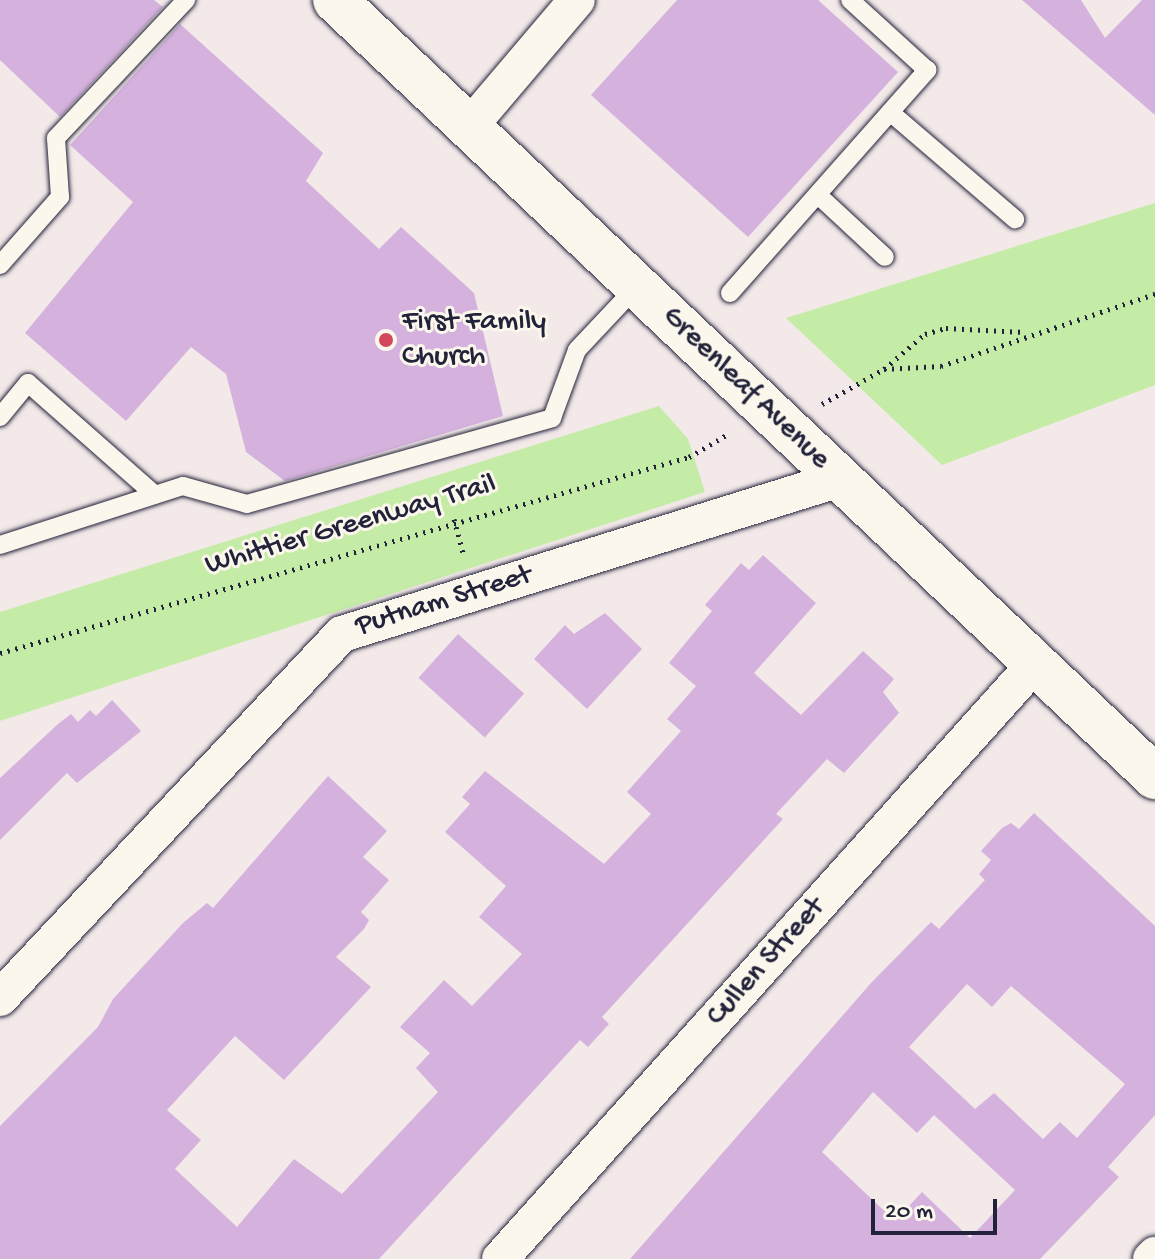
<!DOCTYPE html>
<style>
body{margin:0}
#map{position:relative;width:1155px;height:1259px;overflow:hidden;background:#f3e9e9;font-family:"Gochi Hand",sans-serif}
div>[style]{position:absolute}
.green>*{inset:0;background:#c5eca7}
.building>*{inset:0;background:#d4b2dd;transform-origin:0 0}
.path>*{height:5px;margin-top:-2.5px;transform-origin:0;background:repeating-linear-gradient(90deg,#22223b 0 2px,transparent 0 8px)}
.roads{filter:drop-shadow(0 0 2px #22223b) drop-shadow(0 0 2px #22223b)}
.service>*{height:18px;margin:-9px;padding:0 9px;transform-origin:9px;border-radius:9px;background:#fbf7ec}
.minor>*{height:36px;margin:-18px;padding:0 18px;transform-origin:18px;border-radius:18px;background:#fbf7ec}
.tertiary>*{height:44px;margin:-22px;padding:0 22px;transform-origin:22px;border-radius:22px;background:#fbf7ec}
.dots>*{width:22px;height:22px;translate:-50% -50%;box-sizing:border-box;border:4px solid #fbf7ec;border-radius:50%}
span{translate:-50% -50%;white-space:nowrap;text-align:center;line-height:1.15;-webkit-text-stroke:6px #fbf7ec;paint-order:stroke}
.poi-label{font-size:30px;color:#22223b}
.left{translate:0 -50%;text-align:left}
.street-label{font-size:30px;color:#22223b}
.scale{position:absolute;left:871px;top:1199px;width:126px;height:36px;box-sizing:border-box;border:4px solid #22223b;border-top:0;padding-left:10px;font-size:24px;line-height:28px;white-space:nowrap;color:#22223b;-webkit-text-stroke:6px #fbf7ec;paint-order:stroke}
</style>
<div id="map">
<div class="green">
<i style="clip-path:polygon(1155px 203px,1155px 385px,942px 465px,786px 318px)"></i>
<i style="clip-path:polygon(659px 406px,688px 439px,705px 492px,0 721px,0 612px)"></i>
</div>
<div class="building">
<i style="clip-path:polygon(0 0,154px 0,163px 7px,60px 117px,0 60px)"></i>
<i style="clip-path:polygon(677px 0,818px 0,898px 72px,748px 237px,591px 95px)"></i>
<i style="clip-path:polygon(1022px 0,1081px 0,1105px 38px,1142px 0,1155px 0,1155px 115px)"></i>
<i style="clip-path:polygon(180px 24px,323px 153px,306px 181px,379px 249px,401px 227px,474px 293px,503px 416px,285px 481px,246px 452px,226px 374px,191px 347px,126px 421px,25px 333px,133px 202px,70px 145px)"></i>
<i style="clip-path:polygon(763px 555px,816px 603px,754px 673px,801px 715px,863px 651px,894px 679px,883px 692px,899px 713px,844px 773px,827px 759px,776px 814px,783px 819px,602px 1017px,609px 1024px,588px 1047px,580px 1040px,379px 1259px,0 1259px,0 1126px,98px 1027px,113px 999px,183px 923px,207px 903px,213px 908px,328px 776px,387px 831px,363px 857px,389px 880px,361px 912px,369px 920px,364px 929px,336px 957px,371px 987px,284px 1080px,235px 1036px,167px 1110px,201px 1140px,175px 1169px,237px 1227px,294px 1159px,342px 1194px,438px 1092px,416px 1068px,430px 1053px,400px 1027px,444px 980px,472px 1006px,522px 954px,479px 917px,506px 886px,445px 832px,470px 804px,462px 797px,485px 771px,604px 864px,651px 814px,627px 792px,681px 731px,667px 719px,696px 686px,669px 663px,712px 611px,705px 605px,741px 563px,749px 570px)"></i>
<i style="clip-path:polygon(605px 613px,642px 649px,587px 709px,534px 659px,565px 625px,574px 634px)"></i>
<i style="left:458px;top:634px;width:89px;height:59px;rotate:42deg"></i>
<i style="clip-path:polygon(112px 700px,141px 731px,77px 783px,67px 773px,0 840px,0 778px,58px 724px,71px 714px,78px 722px,90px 710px,96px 716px)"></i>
<i style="clip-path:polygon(evenodd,1034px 813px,1155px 926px,1155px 1115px,1108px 1167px,1119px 1177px,1040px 1259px,630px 1259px,871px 983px,931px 922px,939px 929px,985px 880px,979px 874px,991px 860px,981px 851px,1002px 828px,1011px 823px,1019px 829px,1034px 813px,967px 984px,992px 1007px,1011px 986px,1125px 1084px,1077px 1138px,1060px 1122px,1043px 1139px,994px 1093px,975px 1109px,909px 1047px,967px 984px,1034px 813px,873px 1092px,917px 1133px,934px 1115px,1015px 1190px,970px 1238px,922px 1192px,895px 1221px,822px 1152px,873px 1092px)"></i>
</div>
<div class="path">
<i style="left:884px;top:369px;width:54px;rotate:-40.5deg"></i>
<i style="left:925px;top:334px;width:22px;rotate:-16deg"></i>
<i style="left:946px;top:328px;width:78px;rotate:2.9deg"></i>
<i style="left:822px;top:404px;width:71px;rotate:-29.4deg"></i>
<i style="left:884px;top:369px;width:57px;rotate:-3deg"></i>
<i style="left:941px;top:366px;width:226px;rotate:-18.6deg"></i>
<i style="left:454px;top:519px;width:39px;rotate:75deg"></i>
<i style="left:0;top:653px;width:716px;rotate:-15.88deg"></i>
<i style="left:689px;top:457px;width:45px;rotate:-30.5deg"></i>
</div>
<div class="roads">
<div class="service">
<i style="left:890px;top:112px;width:165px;rotate:40.6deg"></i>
<i style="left:818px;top:195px;width:91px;rotate:42.8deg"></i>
<i style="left:0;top:265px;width:91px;rotate:-48.6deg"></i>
<i style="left:60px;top:197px;width:59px;rotate:-93.9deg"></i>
<i style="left:56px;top:138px;width:190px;rotate:-46.7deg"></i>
<i style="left:730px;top:293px;width:298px;rotate:-48.5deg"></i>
<i style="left:927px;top:70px;width:104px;rotate:-137.7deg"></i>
<i style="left:0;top:417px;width:44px;rotate:-50.5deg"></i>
<i style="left:28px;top:383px;width:169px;rotate:41.4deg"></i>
<i style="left:0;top:545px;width:192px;rotate:-17.9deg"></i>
<i style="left:183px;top:486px;width:66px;rotate:15.7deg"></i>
<i style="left:247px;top:504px;width:317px;rotate:-15.7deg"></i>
<i style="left:552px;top:418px;width:72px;rotate:-69.8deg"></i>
<i style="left:577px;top:350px;width:88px;rotate:-46.8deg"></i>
</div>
<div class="minor">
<i style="left:470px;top:126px;width:165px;rotate:-49.7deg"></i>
<i style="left:0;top:998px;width:499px;rotate:-46.8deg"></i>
<i style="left:342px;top:634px;width:522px;rotate:-17.29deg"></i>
<i style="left:500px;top:1259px;width:797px;rotate:-48.05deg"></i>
<i style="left:1151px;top:1259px;width:6px;rotate:-45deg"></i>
</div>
<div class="tertiary">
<i style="left:335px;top:0;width:1130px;rotate:43.46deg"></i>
</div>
</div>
<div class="dots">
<i style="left:386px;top:340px;background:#d1495b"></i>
</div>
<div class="poi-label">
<span class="left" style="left:402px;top:340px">First Family<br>Church</span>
</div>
<div class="street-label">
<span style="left:745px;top:389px;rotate:44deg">Greenleaf Avenue</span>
<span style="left:351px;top:526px;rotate:-16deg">Whittier Greenway Trail</span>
<span style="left:444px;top:602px;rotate:-17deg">Putnam Street</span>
<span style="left:767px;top:963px;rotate:-48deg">Cullen Street</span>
</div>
<div class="scale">20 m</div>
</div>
